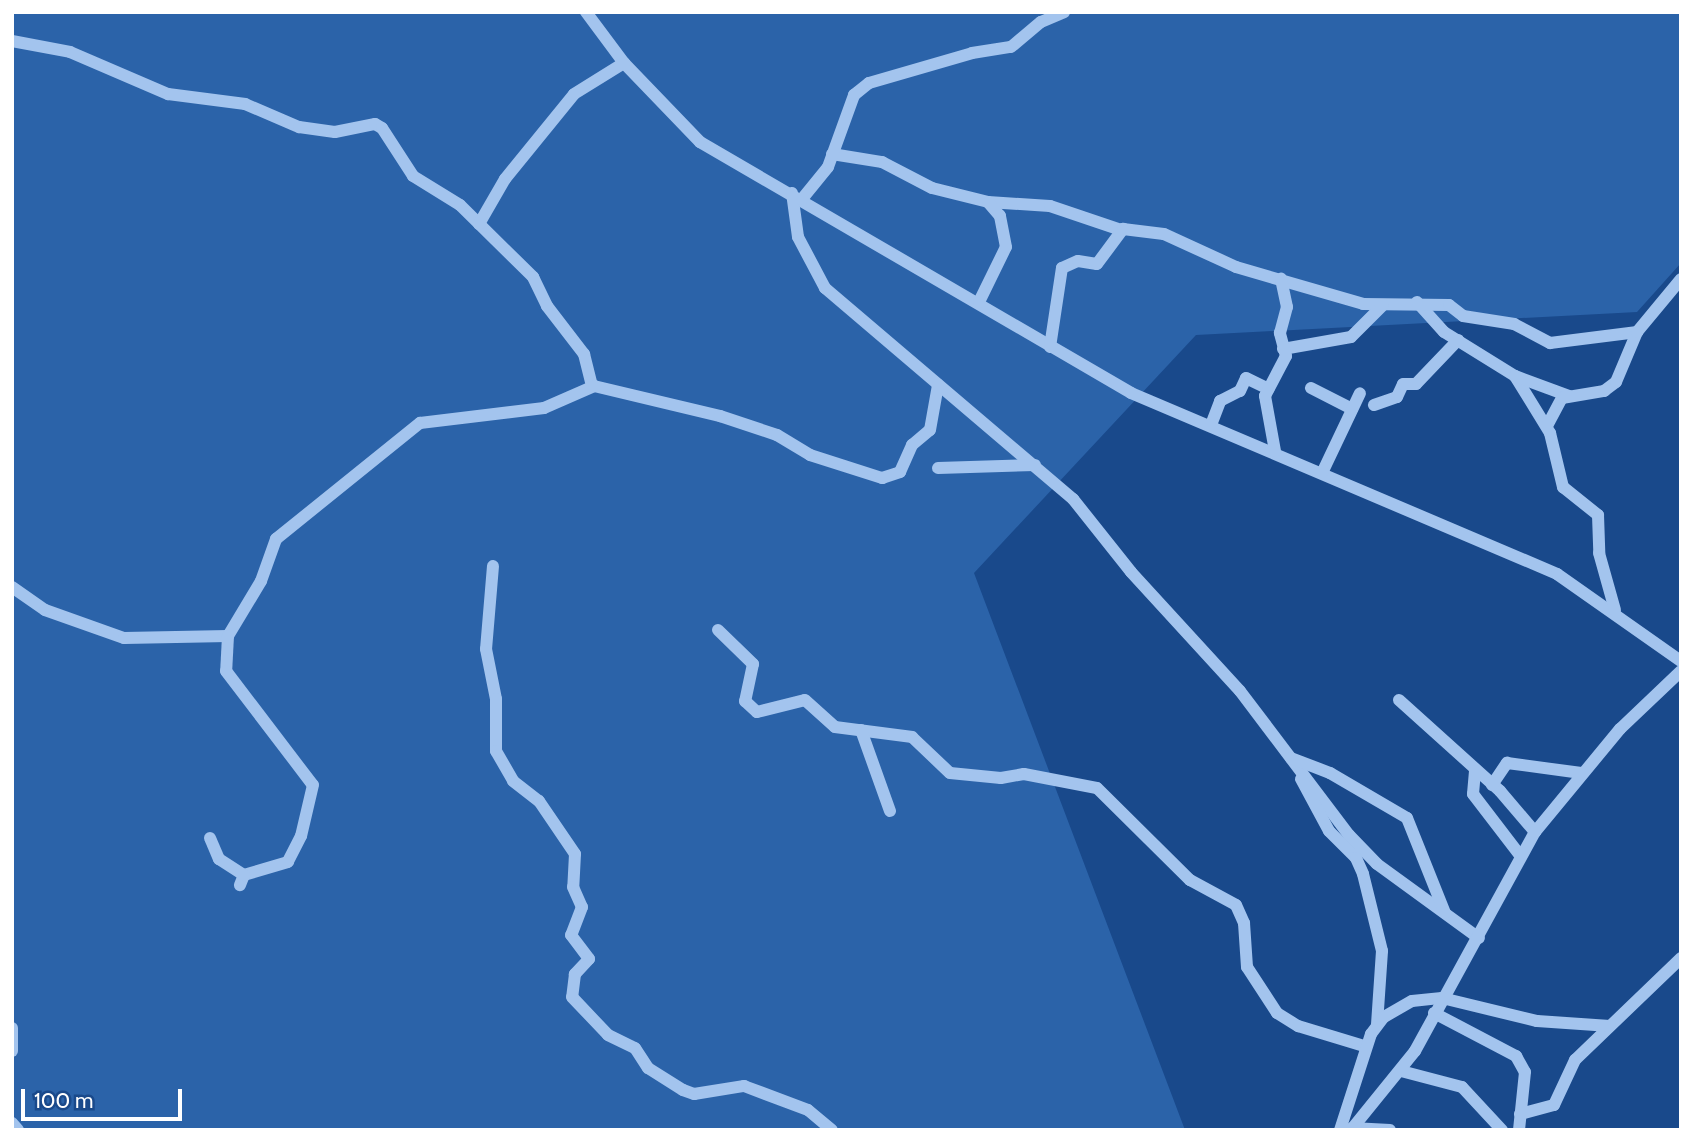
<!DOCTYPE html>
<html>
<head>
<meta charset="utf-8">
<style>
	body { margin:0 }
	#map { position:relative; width:1693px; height:1142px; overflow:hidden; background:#19498b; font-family:Cabin,sans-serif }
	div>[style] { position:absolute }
	.green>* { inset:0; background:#2b63a9 }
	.minor>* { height:12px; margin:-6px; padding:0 6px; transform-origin:6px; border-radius:6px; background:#a3c4ee }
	span { translate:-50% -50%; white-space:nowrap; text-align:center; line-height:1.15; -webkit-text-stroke:5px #19498b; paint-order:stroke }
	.frame { position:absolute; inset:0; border:14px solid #fff; pointer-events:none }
	.scale { position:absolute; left:21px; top:1089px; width:161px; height:32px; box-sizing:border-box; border:4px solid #fff; border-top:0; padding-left:9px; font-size:21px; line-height:24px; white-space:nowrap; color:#fff; -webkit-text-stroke:5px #19498b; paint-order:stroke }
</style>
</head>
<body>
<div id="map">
	<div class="green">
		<div style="clip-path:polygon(12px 12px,1681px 12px,1681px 263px,1637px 312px,1196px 335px,974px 573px,1185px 1130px,12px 1130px)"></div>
	</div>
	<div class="minor">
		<div style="left:586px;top:12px;width:64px;rotate:53.3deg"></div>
		<div style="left:624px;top:63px;width:110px;rotate:46.1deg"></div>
		<div style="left:700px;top:142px;width:499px;rotate:30.2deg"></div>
		<div style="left:1131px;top:393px;width:463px;rotate:23deg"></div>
		<div style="left:1557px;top:574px;width:151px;rotate:35.1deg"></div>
		<div style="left:12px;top:41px;width:59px;rotate:10.7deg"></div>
		<div style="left:70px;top:52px;width:107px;rotate:23.2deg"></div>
		<div style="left:168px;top:94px;width:78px;rotate:7.4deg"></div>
		<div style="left:245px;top:104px;width:59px;rotate:23.1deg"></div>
		<div style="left:299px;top:127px;width:36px;rotate:8deg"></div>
		<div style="left:335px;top:132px;width:41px;rotate:-11.3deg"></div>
		<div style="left:375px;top:124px;width:8px;rotate:30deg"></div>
		<div style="left:382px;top:128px;width:57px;rotate:57.1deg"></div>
		<div style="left:413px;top:176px;width:55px;rotate:31.7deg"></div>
		<div style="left:460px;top:205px;width:103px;rotate:44.6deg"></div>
		<div style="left:533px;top:277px;width:32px;rotate:64deg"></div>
		<div style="left:547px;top:306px;width:61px;rotate:52.4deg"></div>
		<div style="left:584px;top:354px;width:33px;rotate:76deg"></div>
		<div style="left:832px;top:154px;width:51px;rotate:9.1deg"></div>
		<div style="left:882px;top:162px;width:56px;rotate:27.5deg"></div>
		<div style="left:932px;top:188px;width:58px;rotate:14deg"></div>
		<div style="left:988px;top:202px;width:62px;rotate:3.7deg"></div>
		<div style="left:1050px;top:206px;width:75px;rotate:18.7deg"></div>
		<div style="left:792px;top:193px;width:44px;rotate:82.2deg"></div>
		<div style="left:798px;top:237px;width:58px;rotate:62.1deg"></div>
		<div style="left:825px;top:288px;width:326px;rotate:40.4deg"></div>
		<div style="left:1073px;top:499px;width:93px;rotate:51.5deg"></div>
		<div style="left:1131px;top:572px;width:161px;rotate:47.5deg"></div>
		<div style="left:1240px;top:691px;width:181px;rotate:52.9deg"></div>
		<div style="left:1349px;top:835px;width:40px;rotate:46deg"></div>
		<div style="left:1377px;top:864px;width:126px;rotate:36deg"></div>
		<div style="left:802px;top:199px;width:41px;rotate:-50.9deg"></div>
		<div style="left:828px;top:167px;width:77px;rotate:-70.1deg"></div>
		<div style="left:854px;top:95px;width:19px;rotate:-39deg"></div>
		<div style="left:869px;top:83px;width:107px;rotate:-16.2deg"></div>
		<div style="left:972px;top:53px;width:39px;rotate:-9deg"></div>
		<div style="left:1011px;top:47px;width:39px;rotate:-40deg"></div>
		<div style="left:1041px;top:22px;width:25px;rotate:-23deg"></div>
		<div style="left:479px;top:224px;width:52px;rotate:-60deg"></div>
		<div style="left:505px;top:179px;width:109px;rotate:-50.9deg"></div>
		<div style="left:574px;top:94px;width:59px;rotate:-31.8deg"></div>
		<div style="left:979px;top:302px;width:61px;rotate:-63.9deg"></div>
		<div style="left:1006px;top:247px;width:32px;rotate:-101deg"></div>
		<div style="left:1000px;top:216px;width:18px;rotate:-131deg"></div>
		<div style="left:1417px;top:302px;width:40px;rotate:48deg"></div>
		<div style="left:1444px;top:332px;width:84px;rotate:31.8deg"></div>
		<div style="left:1515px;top:376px;width:67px;rotate:58.4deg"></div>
		<div style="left:1550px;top:433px;width:56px;rotate:76.5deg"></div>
		<div style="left:1563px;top:487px;width:45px;rotate:38.7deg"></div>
		<div style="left:1598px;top:515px;width:38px;rotate:88deg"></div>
		<div style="left:1599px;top:553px;width:59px;rotate:74.3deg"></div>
		<div style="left:1050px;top:347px;width:80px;rotate:-81.4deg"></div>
		<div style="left:1062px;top:268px;width:17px;rotate:-24deg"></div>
		<div style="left:1078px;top:261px;width:19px;rotate:9deg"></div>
		<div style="left:1097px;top:264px;width:44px;rotate:-53.4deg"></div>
		<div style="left:1123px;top:229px;width:41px;rotate:7deg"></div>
		<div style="left:1164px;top:234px;width:79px;rotate:24.6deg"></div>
		<div style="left:1236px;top:267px;width:132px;rotate:16.2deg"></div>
		<div style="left:1363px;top:304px;width:86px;rotate:0.7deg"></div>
		<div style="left:1449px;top:305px;width:18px;rotate:38deg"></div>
		<div style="left:1463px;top:316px;width:52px;rotate:8.9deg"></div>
		<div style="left:1514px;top:324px;width:41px;rotate:27.8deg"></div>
		<div style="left:1550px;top:343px;width:88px;rotate:-7.2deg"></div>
		<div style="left:1283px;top:349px;width:69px;rotate:-10deg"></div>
		<div style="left:1351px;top:337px;width:45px;rotate:-45deg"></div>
		<div style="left:1515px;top:376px;width:58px;rotate:20.3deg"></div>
		<div style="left:1311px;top:388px;width:46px;rotate:27.1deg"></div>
		<div style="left:1374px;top:405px;width:24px;rotate:-19deg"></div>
		<div style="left:1397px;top:397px;width:14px;rotate:-65deg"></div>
		<div style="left:1403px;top:384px;width:13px"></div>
		<div style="left:1416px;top:384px;width:61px;rotate:-46.3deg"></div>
		<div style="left:1211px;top:425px;width:26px;rotate:-69deg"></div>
		<div style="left:1220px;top:401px;width:22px;rotate:-27deg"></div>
		<div style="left:1240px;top:391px;width:14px;rotate:-65deg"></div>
		<div style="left:1246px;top:378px;width:25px;rotate:26deg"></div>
		<div style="left:1547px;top:426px;width:32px;rotate:-62deg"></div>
		<div style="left:1562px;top:398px;width:43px;rotate:-9.5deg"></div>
		<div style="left:1604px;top:391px;width:15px;rotate:-37deg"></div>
		<div style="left:1616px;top:382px;width:54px;rotate:-67.2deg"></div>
		<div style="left:1637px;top:332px;width:69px;rotate:-50.3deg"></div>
		<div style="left:1275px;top:451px;width:56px;rotate:-100.3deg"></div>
		<div style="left:1265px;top:396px;width:45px;rotate:-62.3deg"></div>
		<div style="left:1286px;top:356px;width:24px;rotate:-105deg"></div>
		<div style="left:1280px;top:333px;width:27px;rotate:-75deg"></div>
		<div style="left:1287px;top:307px;width:29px;rotate:-102deg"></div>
		<div style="left:938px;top:468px;width:97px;rotate:-1.8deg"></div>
		<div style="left:1323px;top:471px;width:86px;rotate:-64.6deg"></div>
		<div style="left:493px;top:566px;width:83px;rotate:94.8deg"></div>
		<div style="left:486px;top:649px;width:51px;rotate:78.7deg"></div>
		<div style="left:496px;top:699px;width:52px;rotate:90deg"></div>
		<div style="left:496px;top:751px;width:34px;rotate:60deg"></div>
		<div style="left:513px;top:781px;width:33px;rotate:38deg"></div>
		<div style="left:539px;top:801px;width:64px;rotate:55.8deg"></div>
		<div style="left:575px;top:854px;width:33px;rotate:93deg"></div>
		<div style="left:573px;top:887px;width:22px;rotate:66deg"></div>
		<div style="left:582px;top:907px;width:30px;rotate:111deg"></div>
		<div style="left:571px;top:935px;width:30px;rotate:53deg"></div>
		<div style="left:589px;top:959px;width:21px;rotate:133deg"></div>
		<div style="left:575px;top:974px;width:23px;rotate:97deg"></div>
		<div style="left:572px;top:997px;width:52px;rotate:46.5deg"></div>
		<div style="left:608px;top:1035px;width:30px;rotate:26deg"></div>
		<div style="left:635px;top:1048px;width:24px;rotate:57deg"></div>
		<div style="left:648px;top:1068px;width:41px;rotate:32.2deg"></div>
		<div style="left:683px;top:1090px;width:12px;rotate:20deg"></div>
		<div style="left:694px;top:1094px;width:51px;rotate:-9.1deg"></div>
		<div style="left:744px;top:1086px;width:68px;rotate:20.6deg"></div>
		<div style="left:808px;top:1110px;width:31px;rotate:40deg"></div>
		<div style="left:12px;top:587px;width:40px;rotate:34.9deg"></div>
		<div style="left:45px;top:610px;width:84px;rotate:19.5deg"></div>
		<div style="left:124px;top:638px;width:104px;rotate:-1.1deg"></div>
		<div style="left:228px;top:636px;width:64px;rotate:-59deg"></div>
		<div style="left:261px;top:581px;width:45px;rotate:-70.3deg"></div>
		<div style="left:276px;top:539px;width:185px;rotate:-38.9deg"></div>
		<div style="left:420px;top:423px;width:125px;rotate:-6.9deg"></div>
		<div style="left:544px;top:408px;width:55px;rotate:-23.7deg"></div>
		<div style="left:594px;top:386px;width:130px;rotate:13.4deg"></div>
		<div style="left:720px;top:416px;width:60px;rotate:18.4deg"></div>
		<div style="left:777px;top:435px;width:39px;rotate:31deg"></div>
		<div style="left:810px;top:455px;width:76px;rotate:17.7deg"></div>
		<div style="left:882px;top:478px;width:19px;rotate:-18deg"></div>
		<div style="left:900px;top:472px;width:30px;rotate:-66deg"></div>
		<div style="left:912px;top:445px;width:23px;rotate:-40deg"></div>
		<div style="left:930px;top:430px;width:46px;rotate:-79.9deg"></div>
		<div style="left:718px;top:630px;width:49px;rotate:44.2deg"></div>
		<div style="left:753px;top:664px;width:38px;rotate:102deg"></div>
		<div style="left:745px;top:701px;width:16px;rotate:43deg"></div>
		<div style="left:757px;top:712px;width:49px;rotate:-14deg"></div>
		<div style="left:805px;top:700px;width:40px;rotate:42deg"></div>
		<div style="left:835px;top:727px;width:78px;rotate:7.4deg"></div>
		<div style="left:912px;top:737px;width:52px;rotate:43.5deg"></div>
		<div style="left:950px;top:773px;width:51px;rotate:5.6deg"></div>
		<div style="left:1001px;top:778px;width:23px;rotate:-10deg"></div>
		<div style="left:1024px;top:774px;width:74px;rotate:10.9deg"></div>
		<div style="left:1097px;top:788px;width:131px;rotate:44.7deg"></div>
		<div style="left:1190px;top:880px;width:52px;rotate:28.5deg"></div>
		<div style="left:1236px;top:905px;width:20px;rotate:66deg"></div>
		<div style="left:1244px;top:923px;width:44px;rotate:86.1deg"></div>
		<div style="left:1247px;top:967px;width:55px;rotate:56.9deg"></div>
		<div style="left:1277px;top:1013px;width:25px;rotate:32deg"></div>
		<div style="left:1298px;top:1026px;width:69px;rotate:16.9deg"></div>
		<div style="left:228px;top:636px;width:35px;rotate:93deg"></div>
		<div style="left:226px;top:671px;width:143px;rotate:52.7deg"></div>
		<div style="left:313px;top:785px;width:52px;rotate:103.2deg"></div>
		<div style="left:301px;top:836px;width:29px;rotate:117deg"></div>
		<div style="left:288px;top:862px;width:46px;rotate:163.5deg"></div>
		<div style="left:244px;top:875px;width:11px;rotate:112deg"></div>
		<div style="left:1399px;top:700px;width:136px;rotate:42deg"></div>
		<div style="left:1500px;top:791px;width:54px;rotate:49.5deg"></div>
		<div style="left:861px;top:730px;width:86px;rotate:70.3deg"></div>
		<div style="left:1291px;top:758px;width:42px;rotate:21deg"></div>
		<div style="left:1330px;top:773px;width:89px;rotate:30.3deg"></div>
		<div style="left:1407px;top:818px;width:102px;rotate:68.2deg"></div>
		<div style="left:1475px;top:771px;width:23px;rotate:95deg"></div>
		<div style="left:1473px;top:794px;width:76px;rotate:52.5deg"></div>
		<div style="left:1301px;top:779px;width:59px;rotate:61.7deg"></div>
		<div style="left:1329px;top:831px;width:38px;rotate:45deg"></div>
		<div style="left:1356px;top:858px;width:17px;rotate:66deg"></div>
		<div style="left:1363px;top:874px;width:79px;rotate:76.1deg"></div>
		<div style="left:1382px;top:951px;width:74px;rotate:93.9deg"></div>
		<div style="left:1492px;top:785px;width:27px;rotate:-56deg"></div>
		<div style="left:1507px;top:763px;width:75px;rotate:7.7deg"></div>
		<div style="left:210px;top:838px;width:23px;rotate:67deg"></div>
		<div style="left:219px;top:859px;width:30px;rotate:33deg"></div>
		<div style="left:1434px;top:1013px;width:93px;rotate:27.7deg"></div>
		<div style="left:1516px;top:1056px;width:18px;rotate:61deg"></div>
		<div style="left:1525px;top:1072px;width:58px;rotate:95.9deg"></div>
		<div style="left:12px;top:1028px;width:23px;rotate:90deg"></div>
		<div style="left:1401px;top:1071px;width:63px;rotate:14.7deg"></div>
		<div style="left:1462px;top:1087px;width:59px;rotate:47.1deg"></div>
		<div style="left:1520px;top:1114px;width:35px;rotate:-15deg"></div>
		<div style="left:1554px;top:1105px;width:50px;rotate:-65deg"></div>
		<div style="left:1575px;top:1060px;width:147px;rotate:-43.9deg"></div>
		<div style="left:12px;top:1123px;width:9px;rotate:49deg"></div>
		<div style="left:1352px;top:1128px;width:38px;rotate:3deg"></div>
		<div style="left:1340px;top:1130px;width:101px;rotate:-72.1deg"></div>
		<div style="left:1371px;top:1034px;width:21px;rotate:-53deg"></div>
		<div style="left:1384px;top:1017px;width:32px;rotate:-30deg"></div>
		<div style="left:1412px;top:1001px;width:30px;rotate:-6deg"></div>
		<div style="left:1442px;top:998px;width:98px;rotate:13.6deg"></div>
		<div style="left:1537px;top:1021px;width:73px;rotate:3.9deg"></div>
		<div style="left:1351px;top:1130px;width:102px;rotate:-51deg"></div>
		<div style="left:1415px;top:1051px;width:250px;rotate:-61.3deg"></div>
		<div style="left:1535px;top:832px;width:134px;rotate:-50.5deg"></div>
		<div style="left:1620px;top:729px;width:84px;rotate:-43.6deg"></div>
	</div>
	<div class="frame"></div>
	<div class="scale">100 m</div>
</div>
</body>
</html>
